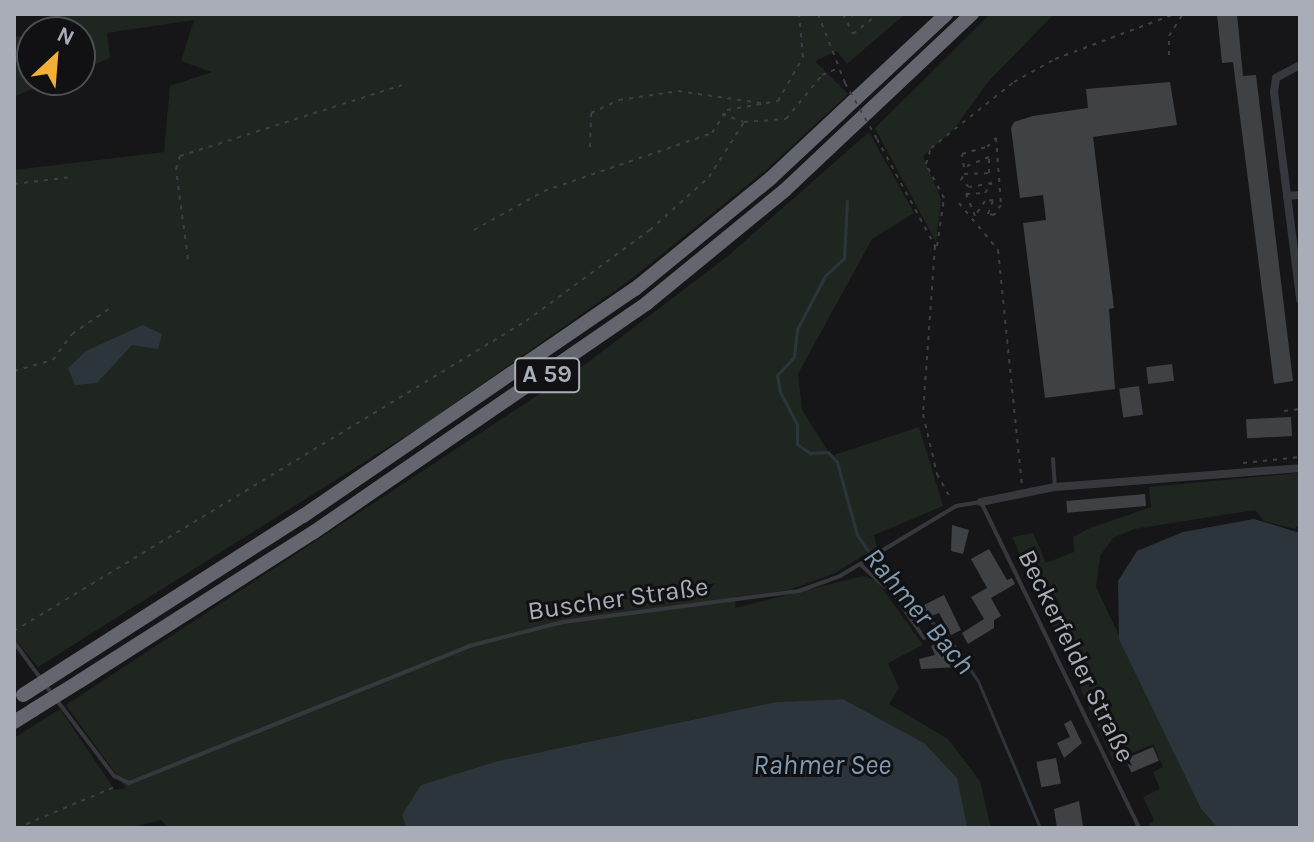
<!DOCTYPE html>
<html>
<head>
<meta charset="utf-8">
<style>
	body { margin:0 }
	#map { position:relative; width:1314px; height:842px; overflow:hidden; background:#161618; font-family:Karla,sans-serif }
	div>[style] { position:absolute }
	.green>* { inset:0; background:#1e261f }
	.water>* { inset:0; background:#2c353c }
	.stream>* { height:3px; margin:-1.5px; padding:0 1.5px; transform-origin:1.5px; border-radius:1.5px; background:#2c353c }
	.building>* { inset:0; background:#404145; transform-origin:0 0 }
	.path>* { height:2px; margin-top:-1px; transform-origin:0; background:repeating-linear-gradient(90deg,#3d3f44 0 4px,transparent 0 10px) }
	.service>* { height:4px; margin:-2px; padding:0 2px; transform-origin:2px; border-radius:2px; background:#37383d }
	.minor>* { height:8px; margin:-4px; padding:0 4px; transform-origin:4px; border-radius:4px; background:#37383d }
	.motorway>* { height:14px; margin:-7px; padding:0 7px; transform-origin:7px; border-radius:7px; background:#63666e }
	.path-bridge>* { height:2px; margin-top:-1px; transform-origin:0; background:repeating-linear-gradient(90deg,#3d3f44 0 4px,transparent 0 10px) }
	.motorway-bridge>* { height:14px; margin:-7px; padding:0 7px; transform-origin:7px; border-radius:7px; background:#63666e }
	span { translate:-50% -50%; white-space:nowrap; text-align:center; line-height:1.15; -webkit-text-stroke:6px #111113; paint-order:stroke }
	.shield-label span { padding:2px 6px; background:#111113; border:2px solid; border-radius:6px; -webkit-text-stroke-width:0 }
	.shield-label { font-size:24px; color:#a8adb8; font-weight:700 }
	.street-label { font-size:26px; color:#a8adb8 }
	.water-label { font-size:28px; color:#7f9bb3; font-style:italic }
	.frame { position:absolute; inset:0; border:16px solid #a8adb8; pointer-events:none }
	.north { position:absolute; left:16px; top:16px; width:80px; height:80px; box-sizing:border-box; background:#111113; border:2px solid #4d4f55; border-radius:50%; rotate:26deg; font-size:22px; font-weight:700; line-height:32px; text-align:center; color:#a8adb8 }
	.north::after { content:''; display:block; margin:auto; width:28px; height:36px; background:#f2b134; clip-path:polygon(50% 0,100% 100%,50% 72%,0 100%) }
</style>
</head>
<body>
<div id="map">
	<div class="green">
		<div style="clip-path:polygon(65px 14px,905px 14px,847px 64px,837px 51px,815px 61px,848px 94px,766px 170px,630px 280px,428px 422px,38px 667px,14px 638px,14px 170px,164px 152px,170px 86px,212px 72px,181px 61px,194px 20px,107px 33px,110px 58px,80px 70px,80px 32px,41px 32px)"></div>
		<div style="clip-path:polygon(990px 14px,1054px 14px,987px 83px,955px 128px,923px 156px,941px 199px,936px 242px,875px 128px)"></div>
		<div style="clip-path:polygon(14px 36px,32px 37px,32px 80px,55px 80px,15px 96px)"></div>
		<div style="clip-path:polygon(869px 132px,914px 213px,872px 239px,798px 374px,802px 410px,831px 456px,919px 427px,943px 506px,874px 535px,877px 547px,835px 573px,789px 590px,736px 597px,735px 608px,863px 576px,877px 581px,923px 645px,888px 663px,899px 688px,889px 704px,948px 739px,980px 781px,991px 828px,963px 828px,967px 826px,924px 743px,843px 699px,776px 702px,498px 761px,402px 815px,406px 828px,168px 828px,161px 820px,129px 828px,14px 828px,14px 738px,60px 709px,115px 790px,126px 788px,66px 705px,587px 363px,728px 256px)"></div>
		<div style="clip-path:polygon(1300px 473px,1300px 523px,1295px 529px,1264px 521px,1255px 510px,1134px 529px,1113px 538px,1100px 556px,1096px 587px,1201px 809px,1218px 828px,1146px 828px,1154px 820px,1143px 797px,1160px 789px,1153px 772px,1163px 767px,1153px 744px,1113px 761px,1012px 537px,1033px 533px,1046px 563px,1074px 552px,1073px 537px,1090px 528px,1151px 507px,1149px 487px)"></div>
	</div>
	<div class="water">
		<div style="clip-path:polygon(143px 325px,162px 334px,158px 349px,132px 345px,97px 383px,75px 385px,68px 368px,86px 351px)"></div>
		<div style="clip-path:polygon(1254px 519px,1300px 533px,1300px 828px,1218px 828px,1201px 809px,1119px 639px,1118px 581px,1137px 551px,1183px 532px)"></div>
		<div style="clip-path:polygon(843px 699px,924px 743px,957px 778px,967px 826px,406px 828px,402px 815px,421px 785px,498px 761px,776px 702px)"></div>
	</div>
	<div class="stream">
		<div style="left:852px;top:14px;width:1px;rotate:90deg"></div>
		<div style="left:847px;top:201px;width:57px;rotate:93deg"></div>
		<div style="left:844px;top:258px;width:26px;rotate:137deg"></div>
		<div style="left:825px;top:276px;width:60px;rotate:117.8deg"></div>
		<div style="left:797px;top:329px;width:28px;rotate:96deg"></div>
		<div style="left:794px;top:357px;width:25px;rotate:133deg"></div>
		<div style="left:777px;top:375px;width:17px;rotate:80deg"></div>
		<div style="left:780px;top:392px;width:36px;rotate:62deg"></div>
		<div style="left:797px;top:424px;width:20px;rotate:90deg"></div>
		<div style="left:797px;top:444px;width:16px;rotate:35deg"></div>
		<div style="left:810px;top:453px;width:18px;rotate:-3deg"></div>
		<div style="left:828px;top:452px;width:13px;rotate:48deg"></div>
		<div style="left:837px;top:462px;width:76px;rotate:74.7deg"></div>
		<div style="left:857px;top:535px;width:68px;rotate:55.1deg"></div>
		<div style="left:896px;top:591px;width:66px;rotate:40.7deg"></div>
		<div style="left:946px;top:634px;width:57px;rotate:55.8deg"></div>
		<div style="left:978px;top:681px;width:160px;rotate:67.1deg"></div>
	</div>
	<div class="building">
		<div style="clip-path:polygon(1217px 14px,1237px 14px,1243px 76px,1256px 75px,1293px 381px,1274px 384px,1233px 62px,1222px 63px)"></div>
		<div style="clip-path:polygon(1170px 82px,1177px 125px,1093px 137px,1114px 308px,1109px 309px,1115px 389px,1045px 398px,1023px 223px,1046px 220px,1043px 195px,1020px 198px,1011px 128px,1014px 122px,1033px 116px,1088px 108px,1086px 89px)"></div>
		<div style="left:1172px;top:364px;width:17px;height:26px;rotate:83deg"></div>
		<div style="left:1139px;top:386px;width:29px;height:20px;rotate:82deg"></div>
		<div style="left:1291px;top:417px;width:19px;height:45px;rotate:87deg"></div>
		<div style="left:1145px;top:494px;width:12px;height:79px;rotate:85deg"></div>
		<div style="clip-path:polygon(952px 525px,969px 530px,963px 554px,951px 551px)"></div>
		<div style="clip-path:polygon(989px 549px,1007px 580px,1012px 578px,1015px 584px,991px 598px,1001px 616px,994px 620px,994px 628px,968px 644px,962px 633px,984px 619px,971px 597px,987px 588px,971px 559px)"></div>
		<div style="clip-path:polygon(944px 595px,961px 630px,951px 635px,939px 613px,932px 616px,920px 607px)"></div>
		<div style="clip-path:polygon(943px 641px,960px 667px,921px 669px,919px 659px,935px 655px,931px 646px)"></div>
		<div style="clip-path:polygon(1071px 720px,1082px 743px,1064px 758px,1057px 743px,1070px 737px,1064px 724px)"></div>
		<div style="left:1153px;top:747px;width:15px;height:30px;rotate:67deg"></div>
		<div style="left:1056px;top:758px;width:26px;height:20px;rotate:79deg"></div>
		<div style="clip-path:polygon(1079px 801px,1083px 826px,1057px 828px,1054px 809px)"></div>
	</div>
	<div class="path">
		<div style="left:818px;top:14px;width:74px;rotate:68.6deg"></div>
		<div style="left:843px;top:14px;width:22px;rotate:63deg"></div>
		<div style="left:853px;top:34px;width:32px;rotate:-39deg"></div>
		<div style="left:1169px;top:55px;width:19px;rotate:-90deg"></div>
		<div style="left:1169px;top:36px;width:26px;rotate:-58deg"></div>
		<div style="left:722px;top:114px;width:23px;rotate:20deg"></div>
		<div style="left:744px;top:122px;width:42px;rotate:-4.1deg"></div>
		<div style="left:786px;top:119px;width:57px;rotate:-50.7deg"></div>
		<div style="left:822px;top:75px;width:15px;rotate:-23deg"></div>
		<div style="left:996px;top:138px;width:67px;rotate:85.7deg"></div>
		<div style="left:1001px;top:205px;width:12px;rotate:125deg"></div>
		<div style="left:994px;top:215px;width:6px;rotate:-171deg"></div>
		<div style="left:988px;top:214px;width:15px;rotate:-70deg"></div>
		<div style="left:993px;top:200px;width:8px;rotate:173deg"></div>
		<div style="left:985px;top:201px;width:18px;rotate:124deg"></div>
		<div style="left:975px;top:216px;width:24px;rotate:-112deg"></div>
		<div style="left:966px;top:194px;width:19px;rotate:-3deg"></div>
		<div style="left:985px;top:193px;width:12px;rotate:-55deg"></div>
		<div style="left:992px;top:183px;width:23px;rotate:170deg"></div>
		<div style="left:969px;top:187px;width:11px;rotate:-139deg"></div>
		<div style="left:961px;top:180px;width:7px;rotate:-63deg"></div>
		<div style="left:964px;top:174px;width:25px;rotate:-2deg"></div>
		<div style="left:989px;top:173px;width:16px;rotate:-90deg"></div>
		<div style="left:989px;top:157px;width:27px;rotate:158deg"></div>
		<div style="left:964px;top:167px;width:13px;rotate:-99deg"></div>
		<div style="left:962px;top:154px;width:26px;rotate:-16deg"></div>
		<div style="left:987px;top:147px;width:13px;rotate:-45deg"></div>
		<div style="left:877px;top:139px;width:122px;rotate:61.5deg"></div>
		<div style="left:935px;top:246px;width:168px;rotate:94.1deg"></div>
		<div style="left:923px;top:414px;width:62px;rotate:76.9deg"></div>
		<div style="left:937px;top:474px;width:29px;rotate:61deg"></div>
		<div style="left:590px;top:147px;width:34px;rotate:-88deg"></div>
		<div style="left:591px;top:113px;width:31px;rotate:-25deg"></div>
		<div style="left:619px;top:100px;width:60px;rotate:-8.7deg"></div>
		<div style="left:678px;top:91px;width:90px;rotate:8.3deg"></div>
		<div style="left:14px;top:184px;width:58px;rotate:-6.9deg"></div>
		<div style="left:959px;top:203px;width:61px;rotate:50.3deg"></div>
		<div style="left:998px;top:250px;width:236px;rotate:84.2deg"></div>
		<div style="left:474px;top:230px;width:80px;rotate:-29.1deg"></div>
		<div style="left:544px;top:191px;width:178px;rotate:-19deg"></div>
		<div style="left:712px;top:133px;width:27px;rotate:-57deg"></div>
		<div style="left:727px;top:110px;width:52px;rotate:-10deg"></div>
		<div style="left:778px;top:101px;width:51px;rotate:-60.4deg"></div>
		<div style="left:803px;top:57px;width:43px;rotate:-95.3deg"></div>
		<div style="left:937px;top:246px;width:49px;rotate:-81.7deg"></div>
		<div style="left:944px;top:198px;width:38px;rotate:-118deg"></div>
		<div style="left:926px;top:164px;width:17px;rotate:-73deg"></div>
		<div style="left:931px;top:148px;width:106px;rotate:-38.5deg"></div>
		<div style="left:1014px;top:82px;width:47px;rotate:-29.3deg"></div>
		<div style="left:1055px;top:59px;width:128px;rotate:-20.6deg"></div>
		<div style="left:188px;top:259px;width:91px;rotate:-97.6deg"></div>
		<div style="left:176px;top:169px;width:14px;rotate:-73deg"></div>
		<div style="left:180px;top:156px;width:233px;rotate:-17.7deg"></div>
		<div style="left:14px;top:371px;width:41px;rotate:-15.8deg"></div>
		<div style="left:53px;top:360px;width:32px;rotate:-54deg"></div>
		<div style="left:72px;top:334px;width:50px;rotate:-34.3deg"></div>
		<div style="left:1284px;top:411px;width:16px;rotate:-7deg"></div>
		<div style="left:1243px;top:463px;width:57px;rotate:-6deg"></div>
		<div style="left:14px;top:631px;width:599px;rotate:-31.19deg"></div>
		<div style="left:526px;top:321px;width:154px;rotate:-36.3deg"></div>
		<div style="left:650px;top:230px;width:79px;rotate:-41.9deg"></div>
		<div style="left:709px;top:177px;width:65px;rotate:-57.5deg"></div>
		<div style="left:17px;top:828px;width:108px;rotate:-22.8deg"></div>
		<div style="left:1233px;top:828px;width:4px;rotate:-34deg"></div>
	</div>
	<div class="service">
		<div style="left:1053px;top:459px;width:28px;rotate:86deg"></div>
		<div style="left:860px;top:564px;width:47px;rotate:42.4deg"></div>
		<div style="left:895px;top:596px;width:51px;rotate:55.4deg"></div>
		<div style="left:14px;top:642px;width:46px;rotate:53.9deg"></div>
		<div style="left:46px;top:686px;width:113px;rotate:52.9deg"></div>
		<div style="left:114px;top:776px;width:17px;rotate:25deg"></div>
		<div style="left:129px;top:783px;width:367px;rotate:-21.9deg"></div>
		<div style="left:469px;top:646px;width:97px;rotate:-14.3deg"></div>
		<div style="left:563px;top:622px;width:238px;rotate:-7.5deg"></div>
		<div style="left:799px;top:591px;width:44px;rotate:-20.1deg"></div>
		<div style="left:840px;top:576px;width:135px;rotate:-31.1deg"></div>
		<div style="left:956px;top:506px;width:25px;rotate:-9deg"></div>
		<div style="left:981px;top:502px;width:360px;rotate:64.1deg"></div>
	</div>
	<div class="minor">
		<div style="left:1300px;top:65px;width:27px;rotate:152deg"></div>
		<div style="left:1276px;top:78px;width:14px;rotate:98deg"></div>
		<div style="left:1274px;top:92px;width:209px;rotate:82.8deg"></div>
		<div style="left:1287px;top:196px;width:13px;rotate:-4deg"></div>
		<div style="left:981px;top:502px;width:76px;rotate:-11.5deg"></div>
		<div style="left:1055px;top:487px;width:246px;rotate:-4.4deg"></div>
	</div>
	<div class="motorway">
		<div style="left:68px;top:666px;width:279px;rotate:-32.6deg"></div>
		<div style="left:303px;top:516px;width:402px;rotate:-34.4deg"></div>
		<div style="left:635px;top:289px;width:176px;rotate:-39.2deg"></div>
		<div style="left:771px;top:178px;width:240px;rotate:-43.1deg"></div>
		<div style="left:80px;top:681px;width:277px;rotate:-32.5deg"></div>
		<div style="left:314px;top:532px;width:404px;rotate:-34.5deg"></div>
		<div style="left:647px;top:303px;width:178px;rotate:-39.3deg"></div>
		<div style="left:785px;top:190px;width:257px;rotate:-43.3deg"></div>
		<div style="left:14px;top:722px;width:22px;rotate:-32deg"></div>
	</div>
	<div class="path-bridge">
		<div style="left:845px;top:83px;width:64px;rotate:60.3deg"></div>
	</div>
	<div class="motorway-bridge">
		<div style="left:23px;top:695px;width:54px;rotate:-32.8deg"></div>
		<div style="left:33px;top:710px;width:55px;rotate:-31.7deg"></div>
	</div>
	<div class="shield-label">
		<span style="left:547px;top:375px">A 59</span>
	</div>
	<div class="street-label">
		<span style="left:618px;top:599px;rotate:-8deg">Buscher Straße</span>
		<span style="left:1076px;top:656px;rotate:64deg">Beckerfelder Straße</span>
	</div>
	<div class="water-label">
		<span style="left:919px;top:611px;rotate:50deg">Rahmer Bach</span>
		<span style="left:822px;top:765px">Rahmer See</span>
	</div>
	<div class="frame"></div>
	<div class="north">N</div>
</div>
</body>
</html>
